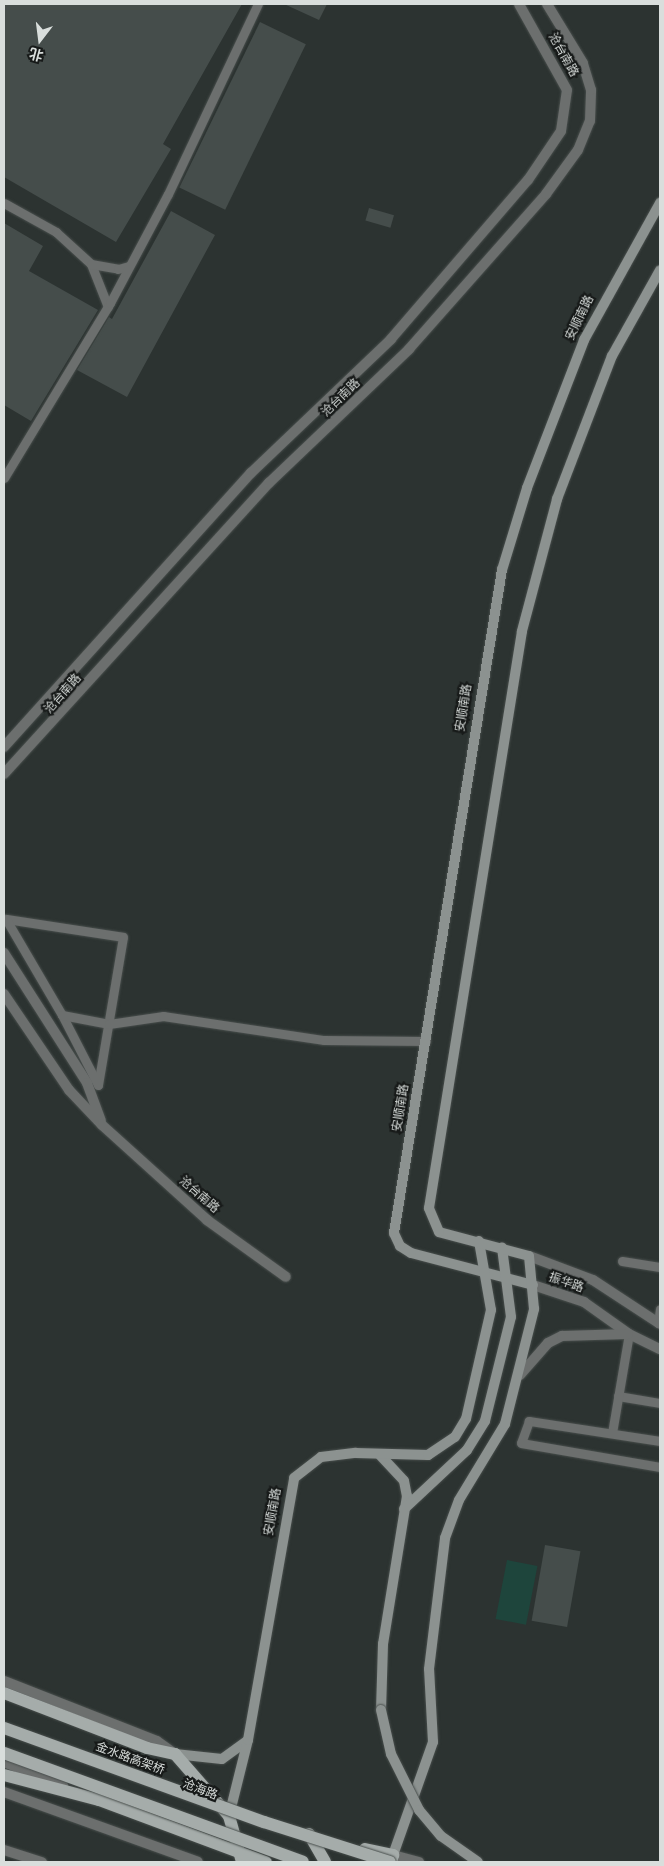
<!DOCTYPE html>
<html>
<head>
<meta charset="utf-8">
<style>
	body { margin:0 }
	#map { position:relative; width:664px; height:1866px; overflow:hidden; background:#2c3331; font-family:"Work Sans","Noto Sans SC",sans-serif }
	div>[style] { position:absolute }
	.green>* { inset:0; background:#1e453c; transform-origin:0 0 }
	.building>* { inset:0; background:#454d4b; transform-origin:0 0 }
	.roads { filter:drop-shadow(0 0 1px #484e4c) drop-shadow(0 0 1px #484e4c) }
	.service>* { height:9px; margin:-4.5px; padding:0 4.5px; transform-origin:4.5px; border-radius:4.5px; background:#6c6f6e }
	.minor>* { height:10px; margin:-5px; padding:0 5px; transform-origin:5px; border-radius:5px; background:#6c6f6e }
	.tertiary>* { height:10px; margin:-5px; padding:0 5px; transform-origin:5px; border-radius:5px; background:#6c6f6e }
	.secondary>* { height:10px; margin:-5px; padding:0 5px; transform-origin:5px; border-radius:5px; background:#8c9290 }
	.primary>* { height:12px; margin:-6px; padding:0 6px; transform-origin:6px; border-radius:6px; background:#a5acaa }
	.bridges { filter:drop-shadow(0 0 1px #484e4c) drop-shadow(0 0 1px #484e4c) }
	.secondary-bridge>* { height:10px; margin:-5px; padding:0 5px; transform-origin:5px; border-radius:5px; background:#8c9290 }
	.primary-bridge>* { height:12px; margin:-6px; padding:0 6px; transform-origin:6px; border-radius:6px; background:#a5acaa }
	span { translate:-50% -50%; white-space:nowrap; text-align:center; line-height:1.15; -webkit-text-stroke:4.5px #171a19; paint-order:stroke }
	.street-label { font-size:12px; color:#d9dedc }
	.frame { position:absolute; inset:0; border:5px solid #d9dedc; pointer-events:none }
	.north { position:absolute; left:15px; top:15px; width:50px; height:50px; -webkit-text-stroke:4px #171a19; paint-order:stroke; rotate:195deg; font-size:14px; font-weight:700; line-height:20px; text-align:center; color:#d9dedc }
	.north::after { content:''; display:block; margin:auto; width:18px; height:22px; background:#d9dedc; clip-path:polygon(50% 0,100% 100%,50% 72%,0 100%) }
</style>
</head>
<body>
<div id="map">
	<div class="green">
		<div style="left:507px;top:1560px;width:31px;height:60px;rotate:11deg"></div>
	</div>
	<div class="building">
		<div style="clip-path:polygon(4px 4px,242px 4px,163px 144px,171px 149px,116px 242px,4px 177px)"></div>
		<div style="clip-path:polygon(284px 4px,327px 4px,319px 20px)"></div>
		<div style="left:260px;top:22px;width:51px;height:184px;rotate:26deg"></div>
		<div style="left:369px;top:208px;width:26px;height:13px;rotate:16deg"></div>
		<div style="clip-path:polygon(171px 211px,215px 235px,127px 397px,77px 370px,109px 317px,112px 319px)"></div>
		<div style="clip-path:polygon(4px 223px,43px 246px,29px 271px,98px 310px,31px 421px,4px 405px)"></div>
		<div style="left:545px;top:1545px;width:36px;height:77px;rotate:10deg"></div>
	</div>
	<div class="roads">
		<div class="service">
			<div style="left:4px;top:203px;width:60px;rotate:29.1deg"></div>
			<div style="left:56px;top:232px;width:47px;rotate:42.4deg"></div>
			<div style="left:91px;top:264px;width:46px;rotate:68.4deg"></div>
			<div style="left:91px;top:264px;width:27px;rotate:10deg"></div>
			<div style="left:118px;top:269px;width:11px;rotate:-15deg"></div>
			<div style="left:4px;top:478px;width:205px;rotate:-58.8deg"></div>
			<div style="left:110px;top:303px;width:123px;rotate:-62deg"></div>
			<div style="left:168px;top:194px;width:210px;rotate:-64.7deg"></div>
			<div style="left:6px;top:919px;width:118px;rotate:8.7deg"></div>
			<div style="left:123px;top:937px;width:150px;rotate:99.6deg"></div>
			<div style="left:98px;top:1085px;width:79px;rotate:-117.2deg"></div>
			<div style="left:62px;top:1015px;width:111px;rotate:-120.3deg"></div>
			<div style="left:62px;top:1015px;width:48px;rotate:10.8deg"></div>
			<div style="left:109px;top:1024px;width:55px;rotate:-8.4deg"></div>
			<div style="left:163px;top:1016px;width:163px;rotate:8.5deg"></div>
			<div style="left:324px;top:1040px;width:102px;rotate:0.6deg"></div>
			<div style="left:622px;top:1261px;width:38px;rotate:9deg"></div>
			<div style="left:658px;top:1323px;width:14px;rotate:-82deg"></div>
			<div style="left:618px;top:1396px;width:43px;rotate:9.5deg"></div>
			<div style="left:612px;top:1433px;width:100px;rotate:-80.3deg"></div>
			<div style="left:660px;top:1441px;width:133px;rotate:-171.3deg"></div>
			<div style="left:529px;top:1421px;width:23px;rotate:110deg"></div>
			<div style="left:521px;top:1443px;width:141px;rotate:9.8deg"></div>
		</div>
		<div class="minor">
			<div style="left:4px;top:1681px;width:164px;rotate:21.4deg"></div>
			<div style="left:157px;top:1741px;width:19px;rotate:36deg"></div>
			<div style="left:4px;top:1792px;width:206px;rotate:19.8deg"></div>
			<div style="left:4px;top:1850px;width:40px;rotate:18deg"></div>
			<div style="left:393px;top:1855px;width:27px;rotate:15deg"></div>
		</div>
		<div class="tertiary">
			<div style="left:4px;top:747px;width:369px;rotate:-48deg"></div>
			<div style="left:251px;top:473px;width:194px;rotate:-43.7deg"></div>
			<div style="left:391px;top:339px;width:210px;rotate:-49.3deg"></div>
			<div style="left:528px;top:180px;width:59px;rotate:-56deg"></div>
			<div style="left:561px;top:131px;width:41px;rotate:-81.7deg"></div>
			<div style="left:567px;top:90px;width:98px;rotate:-119.2deg"></div>
			<div style="left:4px;top:774px;width:394px;rotate:-47.7deg"></div>
			<div style="left:269px;top:483px;width:194px;rotate:-43.7deg"></div>
			<div style="left:409px;top:349px;width:207px;rotate:-48.5deg"></div>
			<div style="left:546px;top:194px;width:54px;rotate:-54deg"></div>
			<div style="left:578px;top:150px;width:31px;rotate:-68deg"></div>
			<div style="left:590px;top:121px;width:31px;rotate:-88deg"></div>
			<div style="left:591px;top:90px;width:28px;rotate:-107deg"></div>
			<div style="left:583px;top:63px;width:69px;rotate:-121.4deg"></div>
			<div style="left:4px;top:953px;width:154px;rotate:57.4deg"></div>
			<div style="left:87px;top:1083px;width:40px;rotate:69.8deg"></div>
			<div style="left:4px;top:994px;width:116px;rotate:55.9deg"></div>
			<div style="left:69px;top:1090px;width:48px;rotate:46.7deg"></div>
			<div style="left:102px;top:1125px;width:142px;rotate:42.1deg"></div>
			<div style="left:207px;top:1220px;width:97px;rotate:35.8deg"></div>
			<div style="left:529px;top:1256px;width:68px;rotate:20.6deg"></div>
			<div style="left:593px;top:1280px;width:80px;rotate:33.3deg"></div>
			<div style="left:533px;top:1285px;width:54px;rotate:18.4deg"></div>
			<div style="left:584px;top:1302px;width:55px;rotate:35.4deg"></div>
			<div style="left:629px;top:1334px;width:34px;rotate:26deg"></div>
			<div style="left:520px;top:1375px;width:43px;rotate:-48.8deg"></div>
			<div style="left:548px;top:1343px;width:16px;rotate:-27deg"></div>
			<div style="left:562px;top:1336px;width:66px;rotate:-1.7deg"></div>
			<div style="left:4px;top:1762px;width:64px;rotate:22.1deg"></div>
		</div>
		<div class="secondary">
			<div style="left:533px;top:1285px;width:126px;rotate:-165.3deg"></div>
			<div style="left:411px;top:1253px;width:13px;rotate:-148deg"></div>
			<div style="left:400px;top:1246px;width:14px;rotate:-115deg"></div>
			<div style="left:394px;top:1233px;width:672px;rotate:-80.75deg"></div>
			<div style="left:502px;top:570px;width:86px;rotate:-73deg"></div>
			<div style="left:527px;top:488px;width:159px;rotate:-68.9deg"></div>
			<div style="left:584px;top:340px;width:157px;rotate:-61deg"></div>
			<div style="left:380px;top:1455px;width:35px;rotate:47deg"></div>
			<div style="left:404px;top:1481px;width:15px;rotate:79deg"></div>
			<div style="left:407px;top:1496px;width:150px;rotate:99.2deg"></div>
			<div style="left:383px;top:1644px;width:66px;rotate:91.7deg"></div>
			<div style="left:404px;top:1509px;width:86px;rotate:-43.1deg"></div>
			<div style="left:467px;top:1450px;width:34px;rotate:-58deg"></div>
			<div style="left:485px;top:1421px;width:107px;rotate:-76deg"></div>
			<div style="left:511px;top:1317px;width:70px;rotate:-97.4deg"></div>
			<div style="left:175px;top:1754px;width:47px;rotate:6.1deg"></div>
			<div style="left:222px;top:1759px;width:32px;rotate:-36deg"></div>
			<div style="left:229px;top:1816px;width:78px;rotate:-76deg"></div>
			<div style="left:248px;top:1740px;width:266px;rotate:-80deg"></div>
			<div style="left:294px;top:1478px;width:34px;rotate:-38deg"></div>
			<div style="left:321px;top:1457px;width:35px;rotate:-7deg"></div>
			<div style="left:356px;top:1453px;width:72px;rotate:1.6deg"></div>
			<div style="left:428px;top:1455px;width:32px;rotate:-34deg"></div>
			<div style="left:455px;top:1437px;width:21px;rotate:-59deg"></div>
			<div style="left:466px;top:1419px;width:112px;rotate:-77.1deg"></div>
			<div style="left:491px;top:1310px;width:70px;rotate:-99.9deg"></div>
			<div style="left:393px;top:1855px;width:120px;rotate:-70.5deg"></div>
			<div style="left:433px;top:1742px;width:73px;rotate:-93.1deg"></div>
			<div style="left:429px;top:1669px;width:132px;rotate:-83deg"></div>
			<div style="left:445px;top:1538px;width:40px;rotate:-69.8deg"></div>
			<div style="left:459px;top:1500px;width:89px;rotate:-58.8deg"></div>
			<div style="left:505px;top:1424px;width:119px;rotate:-75.8deg"></div>
			<div style="left:534px;top:1309px;width:53px;rotate:-95.4deg"></div>
			<div style="left:529px;top:1256px;width:93px;rotate:-165.1deg"></div>
			<div style="left:439px;top:1232px;width:26px;rotate:-113deg"></div>
			<div style="left:429px;top:1208px;width:584px;rotate:-80.84deg"></div>
			<div style="left:522px;top:631px;width:137px;rotate:-75.1deg"></div>
			<div style="left:557px;top:499px;width:153px;rotate:-69deg"></div>
			<div style="left:612px;top:356px;width:98px;rotate:-60.8deg"></div>
		</div>
		<div class="primary">
			<div style="left:4px;top:1693px;width:153px;rotate:21deg"></div>
			<div style="left:147px;top:1748px;width:29px;rotate:12deg"></div>
			<div style="left:175px;top:1754px;width:82px;rotate:48.9deg"></div>
			<div style="left:229px;top:1816px;width:48px;rotate:74.2deg"></div>
			<div style="left:4px;top:1775px;width:98px;rotate:14.7deg"></div>
			<div style="left:99px;top:1800px;width:178px;rotate:20.4deg"></div>
			<div style="left:309px;top:1834px;width:32px;rotate:60deg"></div>
			<div style="left:365px;top:1849px;width:29px;rotate:12deg"></div>
			<div style="left:393px;top:1855px;width:7px;rotate:106deg"></div>
		</div>
	</div>
	<div class="bridges">
		<div class="secondary-bridge">
			<div style="left:381px;top:1710px;width:45px;rotate:77.2deg"></div>
			<div style="left:391px;top:1754px;width:63px;rotate:63.4deg"></div>
			<div style="left:419px;top:1810px;width:34px;rotate:50deg"></div>
			<div style="left:441px;top:1836px;width:45px;rotate:35.1deg"></div>
		</div>
		<div class="primary-bridge">
			<div style="left:4px;top:1728px;width:276px;rotate:19.9deg"></div>
			<div style="left:264px;top:1822px;width:132px;rotate:17.6deg"></div>
			<div style="left:4px;top:1753px;width:318px;rotate:20deg"></div>
		</div>
	</div>
	<div class="street-label">
		<span style="left:563px;top:55px;rotate:61deg">沧台南路</span>
		<span style="left:580px;top:318px;rotate:-64deg">安顺南路</span>
		<span style="left:341px;top:398px;rotate:-44deg">沧台南路</span>
		<span style="left:63px;top:694px;rotate:-48deg">沧台南路</span>
		<span style="left:464px;top:708px;rotate:-81deg">安顺南路</span>
		<span style="left:401px;top:1108px;rotate:-81deg">安顺南路</span>
		<span style="left:199px;top:1195px;rotate:41deg">沧台南路</span>
		<span style="left:566px;top:1283px;rotate:19deg">振华路</span>
		<span style="left:273px;top:1512px;rotate:-80deg">安顺南路</span>
		<span style="left:130px;top:1759px;rotate:20deg">金水路高架桥</span>
		<span style="left:200px;top:1790px;rotate:21deg">沧海路</span>
	</div>
	<div class="frame"></div>
	<div class="north">北</div>
</div>
</body>
</html>
